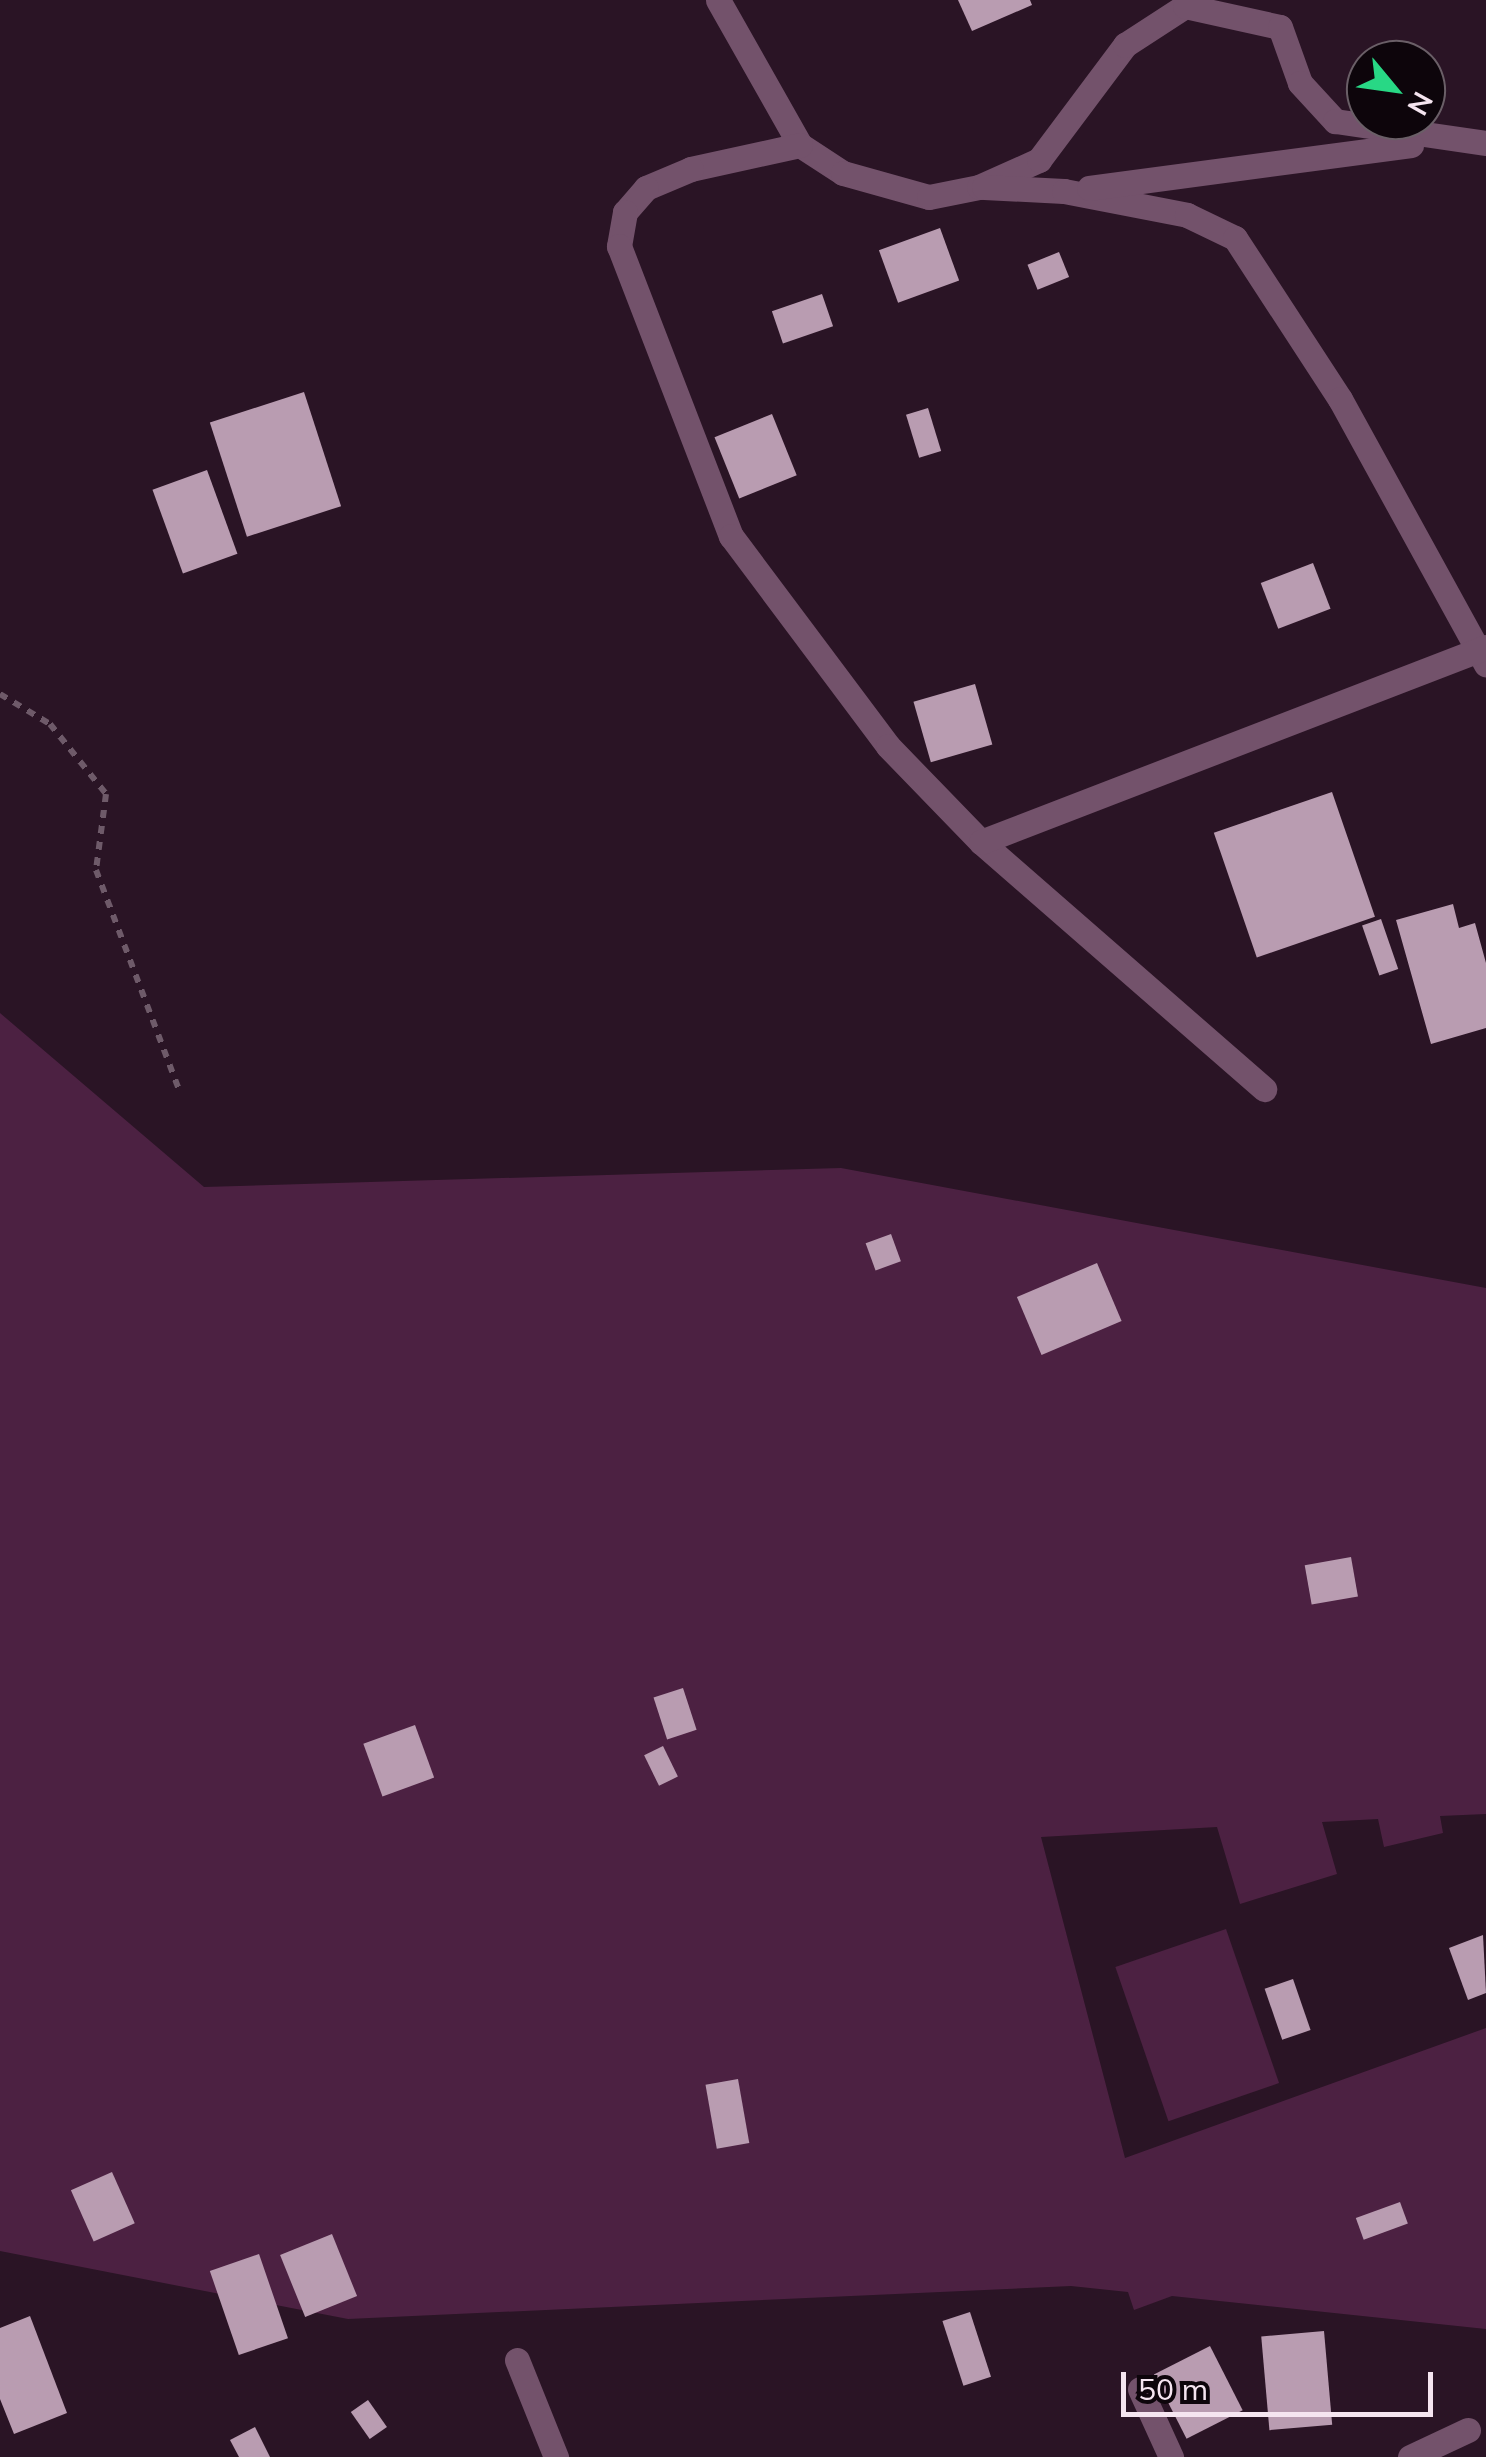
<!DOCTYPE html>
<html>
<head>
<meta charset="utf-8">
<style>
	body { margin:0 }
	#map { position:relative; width:1486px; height:2457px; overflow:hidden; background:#2a1425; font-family:Mulish,sans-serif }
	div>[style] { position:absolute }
	.green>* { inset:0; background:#4c2142; transform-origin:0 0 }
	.building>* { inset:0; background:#b99cb1; transform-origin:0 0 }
	.path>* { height:6px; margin-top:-3px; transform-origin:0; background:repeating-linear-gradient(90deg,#6e5a69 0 8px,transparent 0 16px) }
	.minor>* { height:25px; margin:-12.5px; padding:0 12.5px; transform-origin:12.5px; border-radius:12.5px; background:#73526b }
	span { translate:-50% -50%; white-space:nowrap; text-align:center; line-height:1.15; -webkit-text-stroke:10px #0d050b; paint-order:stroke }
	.north { position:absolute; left:1346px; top:40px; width:100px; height:100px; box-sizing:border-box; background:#0d050b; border:2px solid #6a5f67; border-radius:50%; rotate:119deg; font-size:28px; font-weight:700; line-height:40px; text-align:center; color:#f5e5f0 }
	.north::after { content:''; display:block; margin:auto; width:35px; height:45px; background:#28d885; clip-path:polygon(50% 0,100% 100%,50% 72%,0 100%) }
	.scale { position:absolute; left:1121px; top:2372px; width:312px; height:45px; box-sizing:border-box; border:5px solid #f5e5f0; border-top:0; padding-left:12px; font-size:30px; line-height:35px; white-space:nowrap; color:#f5e5f0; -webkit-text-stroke:8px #0d050b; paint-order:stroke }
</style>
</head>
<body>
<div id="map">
	<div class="green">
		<div style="clip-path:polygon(0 1013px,204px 1187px,841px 1168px,1486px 1288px,1486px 1814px,1440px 1816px,1443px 1833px,1384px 1847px,1378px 1819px,1322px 1822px,1337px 1874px,1240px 1904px,1217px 1827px,1041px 1837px,1125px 2158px,1486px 2028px,1486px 2329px,1172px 2296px,1134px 2310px,1128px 2292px,1071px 2286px,348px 2319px,0 2251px)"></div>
		<div style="left:1226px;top:1929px;width:163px;height:117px;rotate:71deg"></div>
	</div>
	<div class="building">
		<div style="clip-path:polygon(958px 0,1030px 0,1032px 5px,972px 31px)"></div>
		<div style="left:940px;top:228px;width:56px;height:65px;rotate:70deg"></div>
		<div style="left:1059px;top:252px;width:27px;height:34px;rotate:68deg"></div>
		<div style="left:822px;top:294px;width:34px;height:53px;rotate:71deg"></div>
		<div style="left:304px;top:392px;width:120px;height:99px;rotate:72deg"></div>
		<div style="left:928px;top:408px;width:45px;height:23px;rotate:73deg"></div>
		<div style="left:772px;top:414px;width:66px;height:62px;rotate:68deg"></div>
		<div style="left:207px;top:470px;width:89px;height:58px;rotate:70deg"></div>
		<div style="left:1313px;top:563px;width:49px;height:56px;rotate:69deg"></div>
		<div style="left:975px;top:684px;width:63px;height:64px;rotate:74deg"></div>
		<div style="left:1332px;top:792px;width:132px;height:125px;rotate:71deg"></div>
		<div style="clip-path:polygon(1453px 904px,1459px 928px,1475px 923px,1486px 963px,1486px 1028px,1431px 1044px,1396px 920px)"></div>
		<div style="left:1381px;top:919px;width:53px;height:20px;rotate:71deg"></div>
		<div style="left:891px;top:1234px;width:29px;height:27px;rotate:70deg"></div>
		<div style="left:1097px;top:1263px;width:63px;height:87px;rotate:67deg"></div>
		<div style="left:1351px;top:1557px;width:40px;height:47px;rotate:80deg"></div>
		<div style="left:683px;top:1688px;width:44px;height:31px;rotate:72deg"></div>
		<div style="left:415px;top:1725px;width:56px;height:55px;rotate:70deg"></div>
		<div style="left:663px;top:1746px;width:34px;height:21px;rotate:64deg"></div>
		<div style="clip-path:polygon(1483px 1935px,1486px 1993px,1468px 2000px,1449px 1948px)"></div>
		<div style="left:1293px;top:1979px;width:54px;height:30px;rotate:71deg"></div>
		<div style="left:738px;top:2079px;width:65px;height:33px;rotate:80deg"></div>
		<div style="left:112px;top:2172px;width:56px;height:45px;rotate:66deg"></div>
		<div style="left:1400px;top:2202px;width:23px;height:47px;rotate:70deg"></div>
		<div style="left:332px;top:2234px;width:67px;height:56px;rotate:68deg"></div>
		<div style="left:259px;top:2254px;width:89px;height:52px;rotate:71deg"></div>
		<div style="left:970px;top:2312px;width:68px;height:29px;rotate:72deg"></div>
		<div style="clip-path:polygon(30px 2316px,67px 2413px,14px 2434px,0 2399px,0 2328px)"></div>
		<div style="left:1324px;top:2331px;width:94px;height:63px;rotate:85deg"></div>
		<div style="left:1210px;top:2346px;width:72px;height:63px;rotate:63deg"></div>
		<div style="left:368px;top:2400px;width:33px;height:21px;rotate:55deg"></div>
		<div style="clip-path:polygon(255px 2427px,270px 2457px,239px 2457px,230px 2440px)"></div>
	</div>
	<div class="path">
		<div style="left:0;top:694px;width:58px;rotate:31deg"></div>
		<div style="left:50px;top:724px;width:90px;rotate:51.3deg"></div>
		<div style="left:106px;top:794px;width:77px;rotate:97.5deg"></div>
		<div style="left:96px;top:870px;width:237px;rotate:69.3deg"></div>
	</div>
	<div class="minor">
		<div style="left:718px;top:0;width:167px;rotate:60.5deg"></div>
		<div style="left:800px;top:145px;width:51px;rotate:33.1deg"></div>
		<div style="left:843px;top:173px;width:89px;rotate:15.6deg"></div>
		<div style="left:929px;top:197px;width:51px;rotate:-11.3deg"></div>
		<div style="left:979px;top:187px;width:66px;rotate:-24.2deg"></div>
		<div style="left:1039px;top:160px;width:144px;rotate:-53.2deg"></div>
		<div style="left:1125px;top:45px;width:72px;rotate:-33deg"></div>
		<div style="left:1185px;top:6px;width:97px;rotate:12.5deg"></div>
		<div style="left:1280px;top:27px;width:59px;rotate:70.3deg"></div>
		<div style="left:1300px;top:83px;width:52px;rotate:47.4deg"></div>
		<div style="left:1335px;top:121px;width:153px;rotate:8.3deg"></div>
		<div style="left:800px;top:145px;width:112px;rotate:167.6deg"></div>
		<div style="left:691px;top:169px;width:49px;rotate:157.1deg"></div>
		<div style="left:646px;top:188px;width:32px;rotate:131deg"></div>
		<div style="left:625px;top:212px;width:35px;rotate:100deg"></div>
		<div style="left:619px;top:246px;width:311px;rotate:68.9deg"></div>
		<div style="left:731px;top:536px;width:262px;rotate:53.2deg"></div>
		<div style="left:888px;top:746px;width:134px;rotate:45.9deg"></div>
		<div style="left:981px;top:842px;width:376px;rotate:41.1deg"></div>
		<div style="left:984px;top:187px;width:80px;rotate:2.9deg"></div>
		<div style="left:1064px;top:191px;width:125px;rotate:11deg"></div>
		<div style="left:1187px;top:215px;width:53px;rotate:25.6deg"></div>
		<div style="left:1235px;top:238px;width:192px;rotate:56.9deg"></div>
		<div style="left:1340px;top:399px;width:303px;rotate:61.2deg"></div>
		<div style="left:1089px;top:188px;width:325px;rotate:-7.6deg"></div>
		<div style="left:981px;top:842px;width:541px;rotate:-21.11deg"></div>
		<div style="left:517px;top:2360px;width:105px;rotate:68.1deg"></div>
		<div style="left:1140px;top:2389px;width:75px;rotate:65.5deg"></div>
		<div style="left:1410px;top:2457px;width:64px;rotate:-25deg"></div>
	</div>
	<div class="north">N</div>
	<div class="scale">50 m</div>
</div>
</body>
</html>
